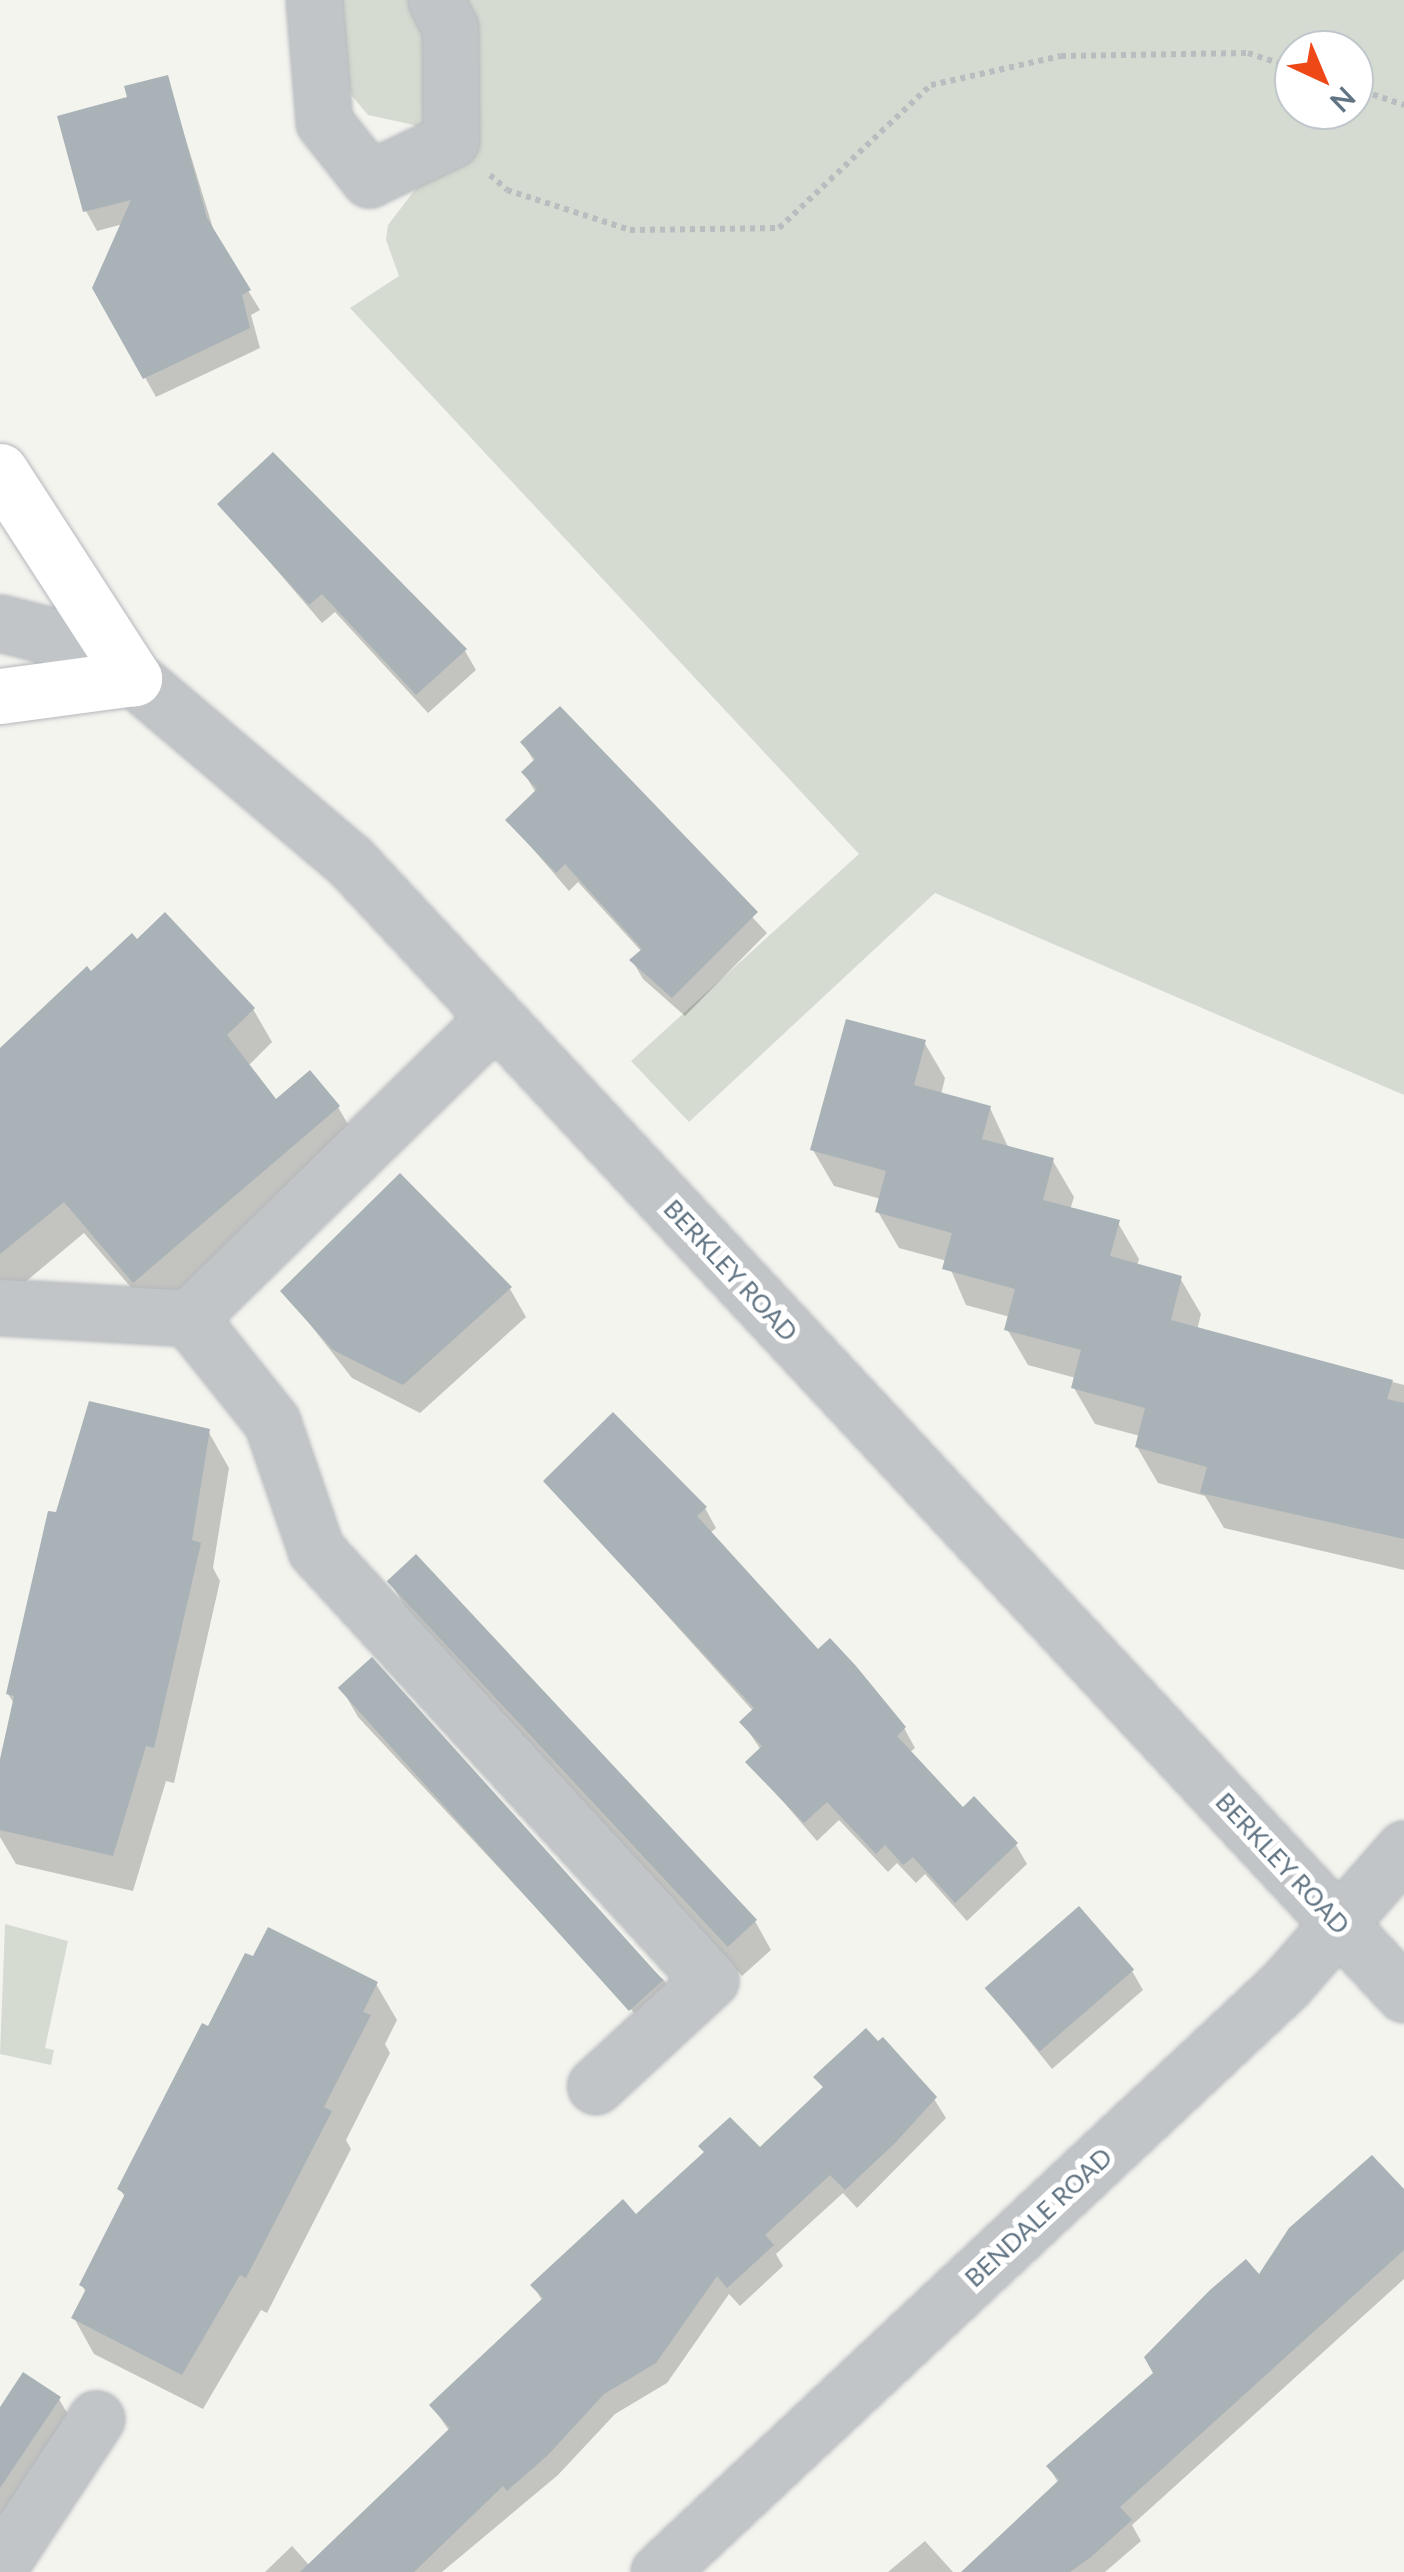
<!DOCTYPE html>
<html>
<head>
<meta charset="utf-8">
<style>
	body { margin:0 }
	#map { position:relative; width:1404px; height:2572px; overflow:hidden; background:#f4f4ef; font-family:Lato,sans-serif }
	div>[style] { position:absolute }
	.green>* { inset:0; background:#d5dbd0 }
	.shadow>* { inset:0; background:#0003 }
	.building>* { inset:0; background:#a9b2b7; transform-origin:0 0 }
	.path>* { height:6px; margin-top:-3px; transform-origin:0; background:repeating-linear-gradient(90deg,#babdbf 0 5px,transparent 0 10px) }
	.roads { filter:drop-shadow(0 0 2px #b4b8bc) drop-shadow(0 0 2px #b4b8bc) }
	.minor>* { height:55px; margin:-27.5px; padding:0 27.5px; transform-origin:27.5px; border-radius:27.5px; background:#c1c5c8 }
	.major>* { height:55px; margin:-27.5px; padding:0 27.5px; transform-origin:27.5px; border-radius:27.5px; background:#fff }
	span { translate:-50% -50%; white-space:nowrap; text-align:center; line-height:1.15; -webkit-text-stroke:10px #fff; paint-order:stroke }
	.street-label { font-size:25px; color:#617483 }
	.north { position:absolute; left:1274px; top:30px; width:100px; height:100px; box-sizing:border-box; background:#fff; border:2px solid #c0c7cd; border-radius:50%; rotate:136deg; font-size:28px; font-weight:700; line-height:40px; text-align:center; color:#617483 }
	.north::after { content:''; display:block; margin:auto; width:35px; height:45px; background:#ed4816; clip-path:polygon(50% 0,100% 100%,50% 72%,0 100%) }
</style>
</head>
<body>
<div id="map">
	<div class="green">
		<div style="clip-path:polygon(evenodd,339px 0,1404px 0,1404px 1095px,935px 893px,689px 1122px,631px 1061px,859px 854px,350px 308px,399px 276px,386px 240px,388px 225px,440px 157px,414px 125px,368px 115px,352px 96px,344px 76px,339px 0,1294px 50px,1354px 50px,1354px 110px,1294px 110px,1294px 50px)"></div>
		<div style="clip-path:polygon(5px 1924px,68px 1941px,45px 2048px,54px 2050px,51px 2065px,0 2054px)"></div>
	</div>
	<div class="shadow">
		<div style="clip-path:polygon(167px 78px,216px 238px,260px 310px,251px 315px,260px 348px,156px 397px,95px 288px,123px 224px,97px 231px,86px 211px,130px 98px)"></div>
		<div style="clip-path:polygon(220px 504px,465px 651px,476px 670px,428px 713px,335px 612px,322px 623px)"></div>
		<div style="clip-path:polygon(559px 709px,767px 933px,685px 1016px,643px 979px,632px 960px,642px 952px,578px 882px,569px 891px,508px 820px,536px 793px,524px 773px,535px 763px,523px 743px)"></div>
		<div style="clip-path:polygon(91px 974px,253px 1009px,272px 1042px,248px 1066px,276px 1102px,338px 1107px,357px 1140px,154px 1314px,84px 1233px,18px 1288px,0 1293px,0 1051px)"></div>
		<div style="clip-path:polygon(924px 1042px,945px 1078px,941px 1095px,990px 1108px,1009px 1149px,1053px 1161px,1074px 1197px,1070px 1210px,1118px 1223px,1139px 1259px,1137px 1266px,1180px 1278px,1201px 1314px,1197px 1330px,1404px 1385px,1404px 1570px,1224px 1528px,1205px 1496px,1158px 1483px,1137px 1447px,1140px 1436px,1095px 1424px,1074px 1388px,1076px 1378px,1028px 1365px,1007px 1329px,1010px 1317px,966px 1305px,947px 1261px,899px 1248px,878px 1212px,881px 1199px,834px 1186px,813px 1150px)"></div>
		<div style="clip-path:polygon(400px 1176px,510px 1289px,526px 1317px,420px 1413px,352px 1378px,284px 1291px)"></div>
		<div style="clip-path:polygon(208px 1431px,229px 1468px,213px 1568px,220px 1581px,174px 1783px,166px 1781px,133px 1891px,16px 1864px,0 1837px,0 1770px,15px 1705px,8px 1694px,58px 1515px)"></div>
		<div style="clip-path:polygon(547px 1482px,705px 1508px,716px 1528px,709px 1534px,817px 1653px,904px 1728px,915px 1748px,909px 1753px,962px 1811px,1016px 1845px,1027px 1864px,967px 1921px,925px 1874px,916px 1883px,897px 1863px,888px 1872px,839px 1820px,817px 1841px,749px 1762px,761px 1750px,742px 1722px,754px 1712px)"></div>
		<div style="clip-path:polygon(390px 1582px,755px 1921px,771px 1950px,742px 1976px,407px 1610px)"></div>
		<div style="clip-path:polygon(342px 1689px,664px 1980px,680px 2008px,653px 2033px,358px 1717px)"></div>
		<div style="clip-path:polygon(1132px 1971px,1143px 1990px,1052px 2069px,992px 1994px)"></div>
		<div style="clip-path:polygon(376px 1984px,397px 2020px,385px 2044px,390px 2053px,346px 2140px,351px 2149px,267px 2313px,261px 2310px,203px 2409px,94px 2354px,74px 2318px,86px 2293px,82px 2285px,126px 2199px,120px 2189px,209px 2029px)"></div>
		<div style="clip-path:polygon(817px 2077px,934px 2099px,946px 2118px,857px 2208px,843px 2193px,776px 2254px,783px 2266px,740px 2306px,729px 2294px,667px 2383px,615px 2414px,558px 2475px,442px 2572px,265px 2572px,292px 2546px,310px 2566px,450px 2432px,432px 2406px,543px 2302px,533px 2285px,636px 2217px,760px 2151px,824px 2089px)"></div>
		<div style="clip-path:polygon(1404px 2195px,1404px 2279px,1132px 2525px,1141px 2541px,1105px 2572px,1054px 2572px,1059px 2484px,1049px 2467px)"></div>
		<div style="clip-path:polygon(59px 2399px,79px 2434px,0 2552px,0 2411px)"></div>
		<div style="clip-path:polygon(925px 2541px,953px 2572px,888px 2572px)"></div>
	</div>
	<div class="building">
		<div style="clip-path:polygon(168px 75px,207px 218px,251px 290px,242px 295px,250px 328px,143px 379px,92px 288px,131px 200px,83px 212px,57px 116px,127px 97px,124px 86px)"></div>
		<div style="clip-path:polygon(273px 452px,467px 649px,416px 695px,322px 594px,309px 605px,217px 504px)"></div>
		<div style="clip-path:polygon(560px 706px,758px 912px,672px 998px,629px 960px,642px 949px,565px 864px,556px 873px,505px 820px,537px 789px,521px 772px,535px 759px,520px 742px)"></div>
		<div style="clip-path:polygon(165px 912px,255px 1008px,227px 1035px,276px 1099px,310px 1070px,340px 1106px,133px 1283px,64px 1202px,0 1254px,0 1048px,87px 966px,91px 971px,132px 933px,137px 939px)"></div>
		<div style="clip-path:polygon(846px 1019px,926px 1040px,914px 1085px,991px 1106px,982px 1139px,1054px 1158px,1043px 1200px,1120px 1220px,1110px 1256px,1182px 1276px,1171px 1320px,1393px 1380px,1387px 1399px,1404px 1403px,1404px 1539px,1200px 1493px,1207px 1467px,1135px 1447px,1145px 1408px,1071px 1388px,1081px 1350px,1004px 1330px,1015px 1289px,942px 1269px,952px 1233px,875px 1212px,886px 1171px,810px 1150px)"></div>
		<div style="clip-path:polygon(400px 1173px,512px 1287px,403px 1385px,333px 1350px,280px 1291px)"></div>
		<div style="clip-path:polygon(89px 1401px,210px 1429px,192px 1540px,201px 1543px,154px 1748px,146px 1746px,113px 1856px,0 1830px,0 1759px,14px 1696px,6px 1694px,48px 1511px,56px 1512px)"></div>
		<div style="clip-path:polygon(613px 1412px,707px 1507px,697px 1516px,818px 1649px,830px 1638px,856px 1666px,906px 1727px,897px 1736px,963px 1807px,974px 1796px,1018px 1843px,955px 1903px,913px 1857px,903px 1865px,885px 1845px,876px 1854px,827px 1802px,804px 1823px,745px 1762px,762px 1746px,739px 1722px,754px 1708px,543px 1481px)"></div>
		<div style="left:416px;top:1554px;width:500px;height:40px;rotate:47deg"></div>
		<div style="left:372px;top:1657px;width:435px;height:46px;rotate:48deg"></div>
		<div style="left:1079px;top:1906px;width:84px;height:125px;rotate:49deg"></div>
		<div style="clip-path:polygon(268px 1927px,378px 1982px,363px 2012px,371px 2015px,324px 2107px,332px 2111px,246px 2278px,240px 2275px,182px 2375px,71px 2318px,86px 2289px,79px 2285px,125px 2194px,117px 2189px,202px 2023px,208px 2026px,245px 1953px,253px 1956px)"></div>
		<div style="clip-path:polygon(866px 2028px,878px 2041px,883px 2037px,937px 2097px,895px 2143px,845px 2190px,830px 2175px,765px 2235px,774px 2245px,727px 2288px,717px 2276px,656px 2363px,604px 2394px,548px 2455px,507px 2491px,503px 2486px,414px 2572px,300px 2572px,450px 2428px,429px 2405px,543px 2298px,530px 2285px,623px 2199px,636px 2214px,704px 2152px,698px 2146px,730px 2117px,760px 2147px,823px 2087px,813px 2077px)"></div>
		<div style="clip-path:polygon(1372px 2155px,1404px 2189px,1404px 2250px,1120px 2507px,1132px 2520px,1091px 2557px,1070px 2572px,961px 2572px,1059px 2480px,1046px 2466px,1153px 2373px,1144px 2357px,1210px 2290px,1246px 2259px,1259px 2274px,1289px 2228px)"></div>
		<div style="clip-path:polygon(23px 2372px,61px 2397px,0 2488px,0 2407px)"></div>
	</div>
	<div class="path">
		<div style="left:1354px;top:88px;width:53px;rotate:18.8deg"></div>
		<div style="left:490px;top:175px;width:23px;rotate:41deg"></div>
		<div style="left:507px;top:190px;width:129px;rotate:18deg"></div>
		<div style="left:630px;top:230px;width:149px;rotate:-0.8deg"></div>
		<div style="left:779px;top:228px;width:209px;rotate:-43.3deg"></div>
		<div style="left:931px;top:85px;width:133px;rotate:-12.6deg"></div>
		<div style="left:1061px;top:56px;width:187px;rotate:-0.9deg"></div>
		<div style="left:1248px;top:53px;width:48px;rotate:18.1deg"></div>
	</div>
	<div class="roads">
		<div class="minor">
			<div style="left:314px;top:0;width:122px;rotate:85.3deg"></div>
			<div style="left:324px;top:122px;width:73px;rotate:51.7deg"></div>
			<div style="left:369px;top:179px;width:91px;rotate:-25.4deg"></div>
			<div style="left:451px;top:140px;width:112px;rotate:-90.5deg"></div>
			<div style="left:450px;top:28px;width:31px;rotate:-117deg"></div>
			<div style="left:0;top:623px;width:69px;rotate:14.2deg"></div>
			<div style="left:67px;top:640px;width:77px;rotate:29.6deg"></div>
			<div style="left:134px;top:678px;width:283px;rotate:40.3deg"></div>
			<div style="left:350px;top:861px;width:1547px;rotate:47.07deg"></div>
			<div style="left:495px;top:1018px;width:429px;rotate:135.6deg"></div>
			<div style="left:189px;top:1318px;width:133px;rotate:51.4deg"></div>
			<div style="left:272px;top:1422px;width:135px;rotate:71deg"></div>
			<div style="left:316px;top:1550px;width:583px;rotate:47.5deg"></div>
			<div style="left:710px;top:1980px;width:156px;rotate:137.3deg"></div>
			<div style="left:0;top:1307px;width:189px;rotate:3.3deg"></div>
			<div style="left:0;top:2565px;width:175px;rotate:-56.7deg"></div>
			<div style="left:659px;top:2572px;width:858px;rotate:-43.16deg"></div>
			<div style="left:1285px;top:1985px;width:181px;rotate:-48.8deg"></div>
		</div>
		<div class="major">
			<div style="left:0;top:471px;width:247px;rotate:57.1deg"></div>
			<div style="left:134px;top:678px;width:135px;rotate:172.3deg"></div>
		</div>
	</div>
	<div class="street-label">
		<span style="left:731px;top:1270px;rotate:47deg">BERKLEY ROAD</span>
		<span style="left:1283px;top:1863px;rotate:47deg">BERKLEY ROAD</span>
		<span style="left:1038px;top:2217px;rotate:-43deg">BENDALE ROAD</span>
	</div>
	<div class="north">N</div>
</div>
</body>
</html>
